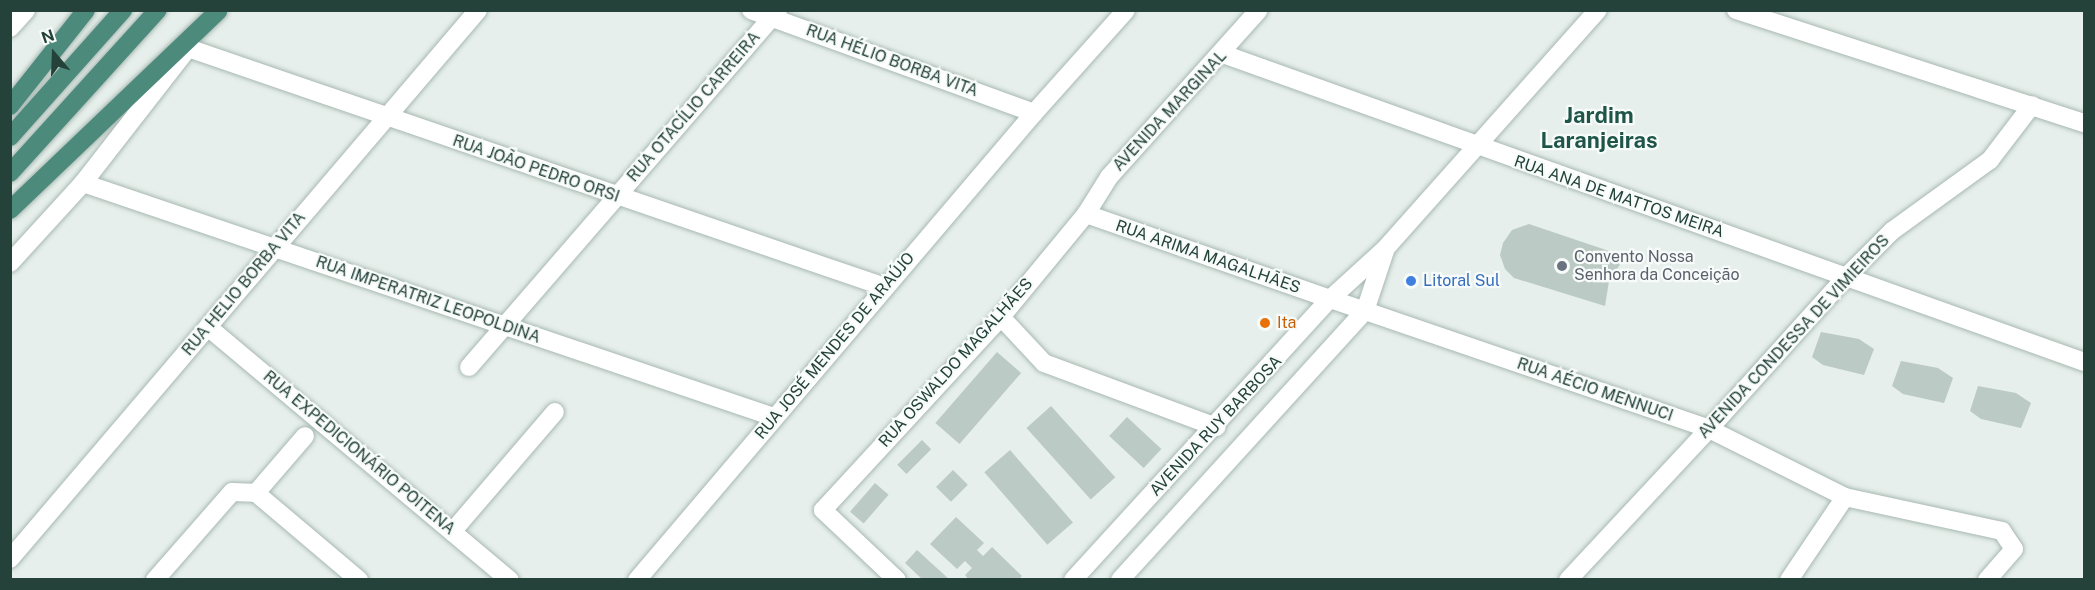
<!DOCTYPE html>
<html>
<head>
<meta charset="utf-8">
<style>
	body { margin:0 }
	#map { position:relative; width:2095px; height:590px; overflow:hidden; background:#e6efeb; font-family:"Public Sans",sans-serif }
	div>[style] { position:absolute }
	.building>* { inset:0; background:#bbcac4; transform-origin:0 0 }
	.roads { filter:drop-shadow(0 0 2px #a8b8b2) drop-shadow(0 0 2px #a8b8b2) }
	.minor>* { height:18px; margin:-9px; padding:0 9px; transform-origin:9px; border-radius:9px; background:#fff }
	.tertiary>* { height:18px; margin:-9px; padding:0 9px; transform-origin:9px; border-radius:9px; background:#fff }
	.secondary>* { height:18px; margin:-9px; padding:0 9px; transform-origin:9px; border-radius:9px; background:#fff }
	.trunk>* { height:18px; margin:-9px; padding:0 9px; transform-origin:9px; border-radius:9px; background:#4c8a7c }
	.dots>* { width:16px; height:16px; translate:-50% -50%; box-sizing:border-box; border:3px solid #f7fbf9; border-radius:50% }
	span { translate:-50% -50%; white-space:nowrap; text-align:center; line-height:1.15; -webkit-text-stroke:4.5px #f7fbf9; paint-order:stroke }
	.street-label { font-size:16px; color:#24423a }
	.worship-label { font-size:16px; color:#5b616d }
	.left { translate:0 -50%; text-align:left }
	.shop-label { font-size:16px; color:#366cbe }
	.food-label { font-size:16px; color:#c56008 }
	.district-label { font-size:22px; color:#1f5548; font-weight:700 }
	.frame { position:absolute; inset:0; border:12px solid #24423a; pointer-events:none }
	.north { position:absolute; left:24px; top:24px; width:60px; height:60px; -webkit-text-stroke:4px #f7fbf9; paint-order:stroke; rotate:341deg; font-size:16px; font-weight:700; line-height:24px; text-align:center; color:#24423a }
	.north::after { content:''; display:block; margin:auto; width:21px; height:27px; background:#24423a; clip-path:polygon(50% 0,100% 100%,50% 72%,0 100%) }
</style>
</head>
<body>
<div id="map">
	<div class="building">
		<div style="clip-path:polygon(1529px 224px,1618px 254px,1621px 263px,1609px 281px,1605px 306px,1514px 278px,1505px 269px,1500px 255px,1503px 243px,1512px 230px)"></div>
		<div style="clip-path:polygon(1821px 332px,1859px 339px,1874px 349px,1864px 375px,1823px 365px,1812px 357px)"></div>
		<div style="left:997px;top:352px;width:32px;height:94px;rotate:41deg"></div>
		<div style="clip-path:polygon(1901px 361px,1938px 368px,1953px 378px,1944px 403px,1903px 394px,1892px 386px)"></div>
		<div style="clip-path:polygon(1978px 386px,2016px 393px,2031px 403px,2021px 428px,1981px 419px,1970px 411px)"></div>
		<div style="left:1051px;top:406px;width:96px;height:33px;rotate:48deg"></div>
		<div style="left:1127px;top:417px;width:47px;height:26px;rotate:43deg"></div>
		<div style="left:922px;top:440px;width:13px;height:35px;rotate:45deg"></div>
		<div style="left:1010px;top:450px;width:96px;height:34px;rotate:49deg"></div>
		<div style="left:953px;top:470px;width:21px;height:24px;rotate:45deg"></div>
		<div style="left:875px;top:483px;width:18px;height:38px;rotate:41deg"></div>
		<div style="clip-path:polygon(956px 517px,984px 543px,977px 550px,983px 556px,992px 547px,1022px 576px,1018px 580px,969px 580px,965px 575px,972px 568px,965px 561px,957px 569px,930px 544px)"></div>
		<div style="clip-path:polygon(917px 550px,950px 580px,923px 580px,905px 563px)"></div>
	</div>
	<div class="roads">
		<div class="minor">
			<div style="left:751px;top:10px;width:301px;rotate:20deg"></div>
			<div style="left:1736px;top:10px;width:366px;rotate:18deg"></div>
			<div style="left:188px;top:48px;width:737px;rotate:18.93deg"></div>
			<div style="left:1223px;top:54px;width:914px;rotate:19.68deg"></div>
			<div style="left:83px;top:183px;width:730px;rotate:18.71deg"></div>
			<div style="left:1086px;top:214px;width:258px;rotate:19.2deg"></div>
			<div style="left:10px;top:263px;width:108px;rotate:-47.6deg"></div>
			<div style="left:83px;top:183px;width:172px;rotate:-52.1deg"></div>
			<div style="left:1001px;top:317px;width:63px;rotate:46.9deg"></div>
			<div style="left:1044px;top:363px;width:184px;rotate:20.4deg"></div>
			<div style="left:208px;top:327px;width:394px;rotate:40deg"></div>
			<div style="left:469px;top:367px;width:472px;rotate:-49.1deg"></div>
			<div style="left:256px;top:493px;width:135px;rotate:40.2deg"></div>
			<div style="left:452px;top:532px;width:158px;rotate:-49.4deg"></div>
			<div style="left:10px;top:559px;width:721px;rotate:-49.55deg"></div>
			<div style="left:155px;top:580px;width:117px;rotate:-48.8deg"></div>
			<div style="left:232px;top:492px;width:24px;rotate:2deg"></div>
			<div style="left:256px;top:493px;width:75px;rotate:-49.3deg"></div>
			<div style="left:637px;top:580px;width:613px;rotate:-49.63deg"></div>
			<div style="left:1034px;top:113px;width:138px;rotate:-48.2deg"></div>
			<div style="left:897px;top:580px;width:102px;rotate:-136.6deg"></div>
			<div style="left:823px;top:510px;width:263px;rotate:-47.3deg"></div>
			<div style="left:1001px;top:317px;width:134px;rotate:-50.5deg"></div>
			<div style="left:1086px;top:214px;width:44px;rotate:-58.1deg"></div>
			<div style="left:1109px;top:177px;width:224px;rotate:-48.1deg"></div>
			<div style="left:1789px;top:580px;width:100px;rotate:-56deg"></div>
			<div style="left:1987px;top:580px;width:41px;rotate:-48.9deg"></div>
			<div style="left:2014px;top:549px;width:22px;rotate:-124deg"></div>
			<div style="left:2002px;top:531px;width:161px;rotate:-167.8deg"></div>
			<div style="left:1845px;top:497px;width:152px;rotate:-153.4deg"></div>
			<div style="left:1709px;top:429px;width:206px;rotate:-48deg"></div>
			<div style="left:1847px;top:276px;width:64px;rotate:-45deg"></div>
			<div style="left:1892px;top:231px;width:121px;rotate:-35.9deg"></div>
			<div style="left:1990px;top:160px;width:69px;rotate:-52.6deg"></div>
		</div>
		<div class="tertiary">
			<div style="left:10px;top:28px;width:24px;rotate:-48deg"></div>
			<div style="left:1330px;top:299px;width:401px;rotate:18.9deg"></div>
			<div style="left:1073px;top:580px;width:381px;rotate:-47.6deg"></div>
			<div style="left:1330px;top:299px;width:74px;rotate:-42.3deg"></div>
			<div style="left:1385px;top:249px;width:320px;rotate:-48.3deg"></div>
			<div style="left:1120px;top:580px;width:364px;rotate:-47.7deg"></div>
			<div style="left:1365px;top:311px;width:63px;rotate:-71.6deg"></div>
		</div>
		<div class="secondary">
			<div style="left:1568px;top:580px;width:207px;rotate:-47deg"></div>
		</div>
		<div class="trunk">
			<div style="left:10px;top:106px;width:122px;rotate:-51.6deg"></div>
			<div style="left:10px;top:137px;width:170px;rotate:-48.3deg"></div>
			<div style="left:10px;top:173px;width:220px;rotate:-47.8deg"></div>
			<div style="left:10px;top:210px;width:288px;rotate:-43.7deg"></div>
		</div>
	</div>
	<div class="dots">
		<div style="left:1562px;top:266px;background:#6b7280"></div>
		<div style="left:1411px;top:281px;background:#3f7fe0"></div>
		<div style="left:1265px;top:323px;background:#e8710a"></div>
	</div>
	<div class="street-label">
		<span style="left:892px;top:61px;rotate:20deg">RUA HÉLIO BORBA VITA</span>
		<span style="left:694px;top:107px;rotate:-49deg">RUA OTACÍLIO CARREIRA</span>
		<span style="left:1170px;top:111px;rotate:-47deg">AVENIDA MARGINAL</span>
		<span style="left:536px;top:169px;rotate:19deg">RUA JOÃO PEDRO ORSI</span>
		<span style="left:1619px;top:197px;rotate:19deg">RUA ANA DE MATTOS MEIRA</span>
		<span style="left:1208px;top:257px;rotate:19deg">RUA ARIMA MAGALHÃES</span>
		<span style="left:244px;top:284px;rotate:-50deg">RUA HELIO BORBA VITA</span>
		<span style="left:428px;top:300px;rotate:19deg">RUA IMPERATRIZ LEOPOLDINA</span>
		<span style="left:1794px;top:337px;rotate:-47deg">AVENIDA CONDESSA DE VIMIEIROS</span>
		<span style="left:835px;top:346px;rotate:-50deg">RUA JOSÉ MENDES DE ARAÚJO</span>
		<span style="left:956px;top:363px;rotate:-48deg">RUA OSWALDO MAGALHÃES</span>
		<span style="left:1595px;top:390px;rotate:19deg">RUA AÉCIO MENNUCI</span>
		<span style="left:1216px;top:426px;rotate:-47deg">AVENIDA RUY BARBOSA</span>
		<span style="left:359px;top:453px;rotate:40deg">RUA EXPEDICIONÁRIO POITENA</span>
	</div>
	<div class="worship-label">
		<span class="left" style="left:1574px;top:266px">Convento Nossa<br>Senhora da Conceição</span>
	</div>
	<div class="shop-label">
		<span class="left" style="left:1423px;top:281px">Litoral Sul</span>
	</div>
	<div class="food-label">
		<span class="left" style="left:1277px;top:323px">Ita</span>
	</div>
	<div class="district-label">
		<span style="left:1599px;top:128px">Jardim<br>Laranjeiras</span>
	</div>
	<div class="frame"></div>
	<div class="north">N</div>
</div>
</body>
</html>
